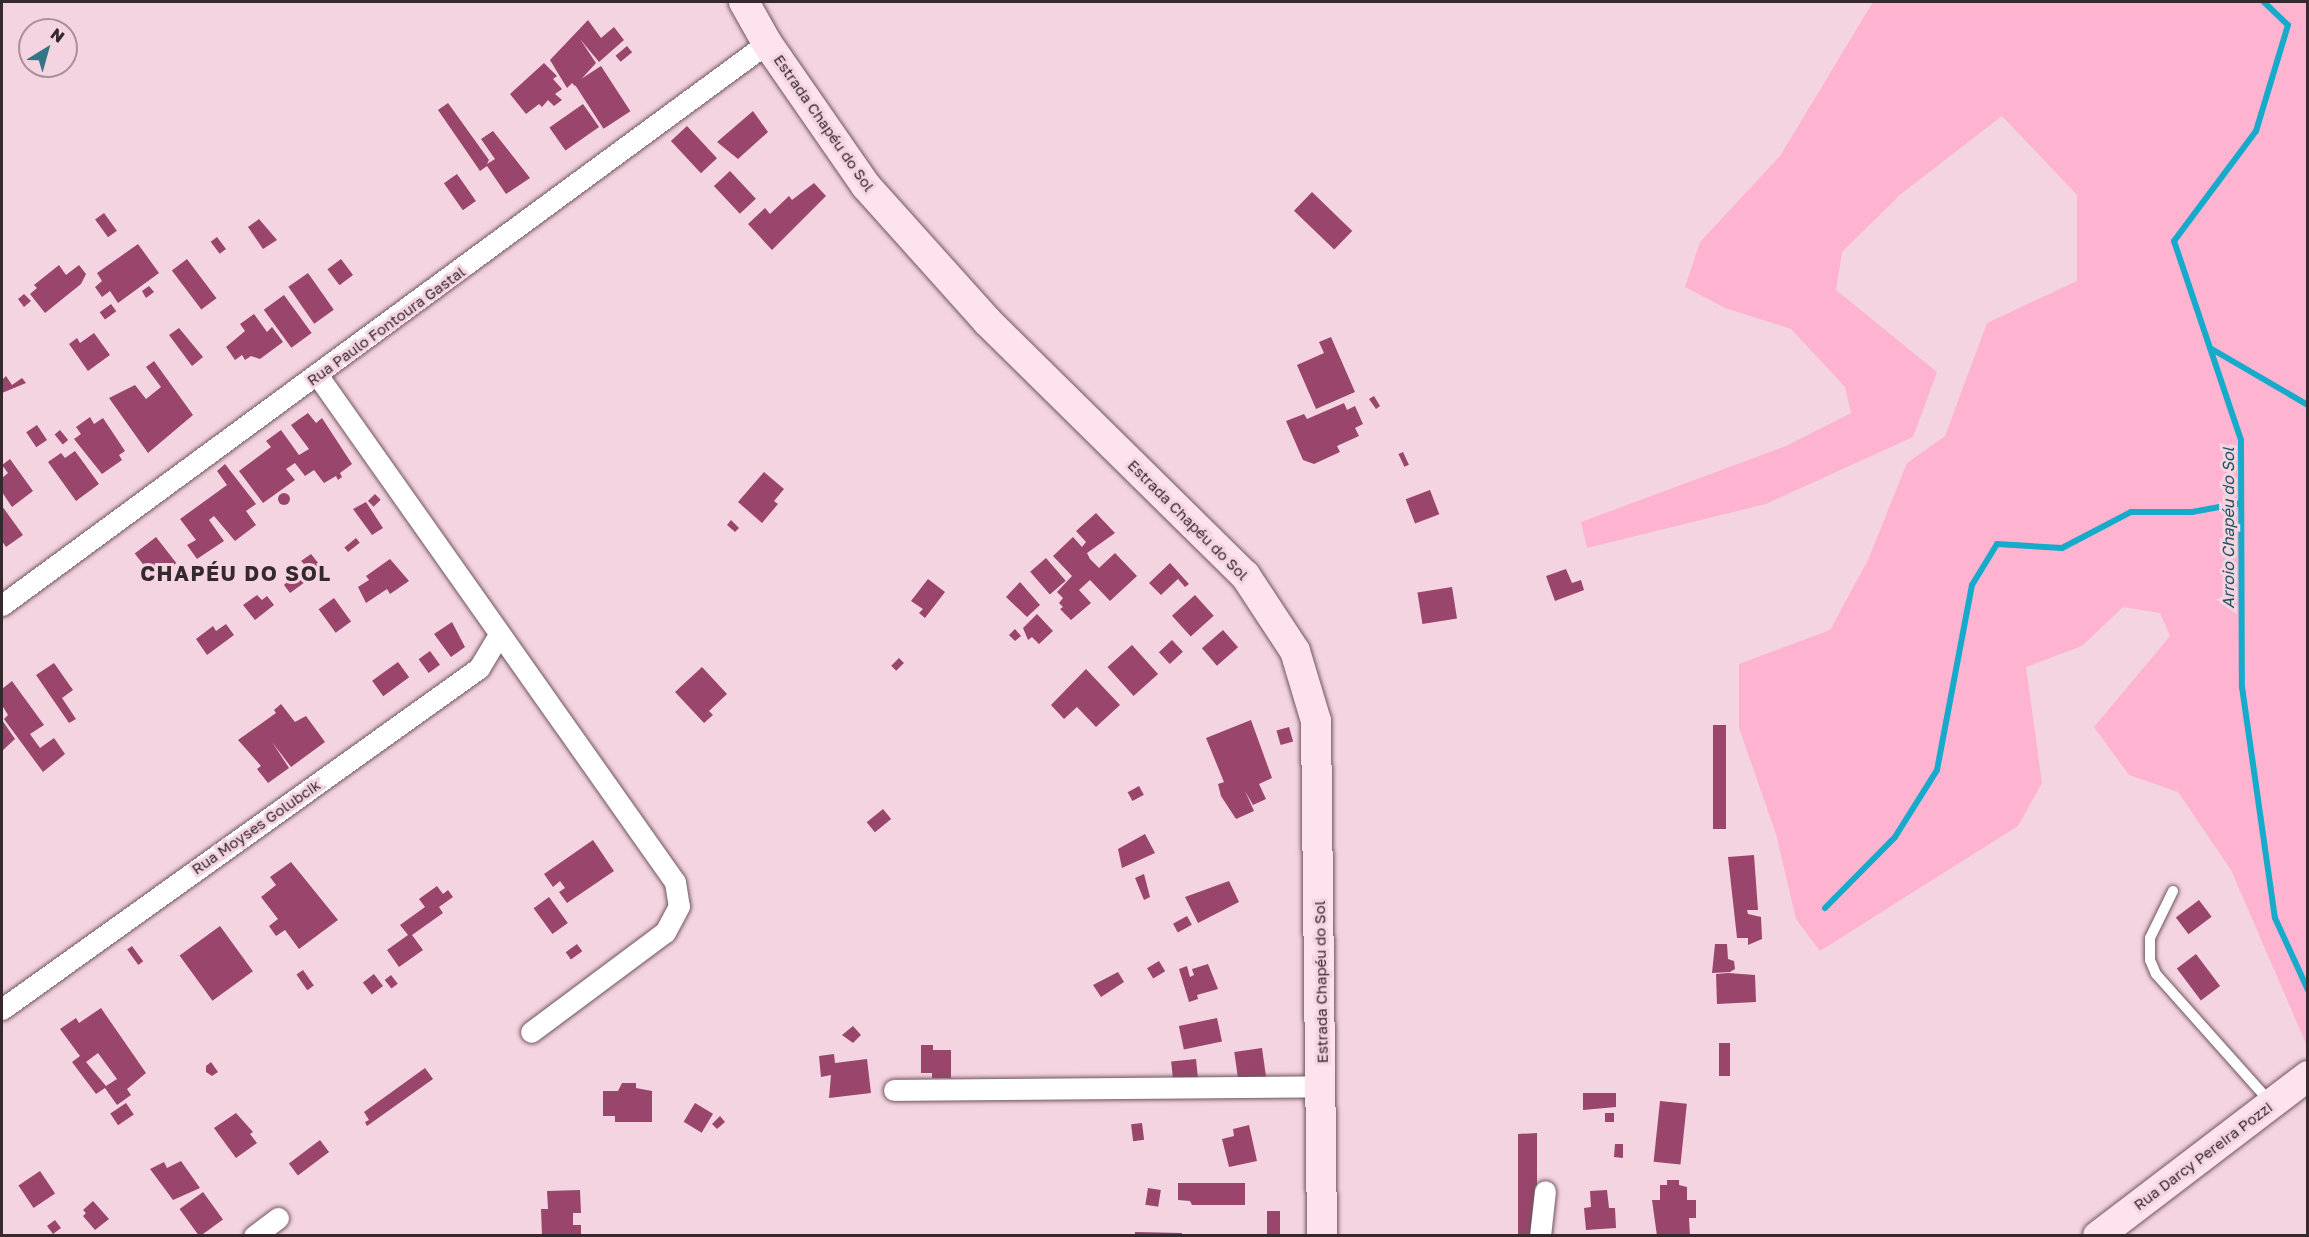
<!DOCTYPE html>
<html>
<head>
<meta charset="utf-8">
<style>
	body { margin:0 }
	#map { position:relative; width:2309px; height:1237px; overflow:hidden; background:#f4d4e0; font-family:"Golos Text",sans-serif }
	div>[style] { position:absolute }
	.green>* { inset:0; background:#feb3d1 }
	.stream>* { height:6px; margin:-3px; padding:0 3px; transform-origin:3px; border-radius:3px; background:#17abcb }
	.building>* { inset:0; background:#9a466c; transform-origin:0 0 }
	.round { border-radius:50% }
	.roads { filter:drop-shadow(0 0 2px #70555f) drop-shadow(0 0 2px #70555f) }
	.lane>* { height:10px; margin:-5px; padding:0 5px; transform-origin:5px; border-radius:5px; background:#fff }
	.street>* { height:21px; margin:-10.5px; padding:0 10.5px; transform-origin:10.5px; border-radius:10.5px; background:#fff }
	.secondary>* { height:30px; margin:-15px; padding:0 15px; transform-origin:15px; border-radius:15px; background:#fce3ed }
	span { translate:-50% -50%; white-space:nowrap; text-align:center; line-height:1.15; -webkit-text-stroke:6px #f4d4e0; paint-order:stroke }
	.street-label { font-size:15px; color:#35292e }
	.water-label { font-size:16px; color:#1e5462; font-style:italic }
	.district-label { font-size:21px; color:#35292e; font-weight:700; letter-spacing:1.5px }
	.frame { position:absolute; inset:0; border:3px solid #35292e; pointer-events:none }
	.north { position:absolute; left:18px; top:18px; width:60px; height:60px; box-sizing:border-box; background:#f4d4e0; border:2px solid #a89099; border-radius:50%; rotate:37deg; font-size:16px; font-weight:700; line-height:24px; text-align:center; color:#35292e }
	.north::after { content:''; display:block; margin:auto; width:21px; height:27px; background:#337587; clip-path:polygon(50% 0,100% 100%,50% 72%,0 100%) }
</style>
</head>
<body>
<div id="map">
	<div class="green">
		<div style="clip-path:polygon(1873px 2px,2307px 2px,2307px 1046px,2231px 870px,2178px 792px,2129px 775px,2094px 727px,2170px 636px,2160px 613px,2123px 607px,2082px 646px,2026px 667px,2042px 783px,2018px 826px,1820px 951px,1796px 919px,1776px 834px,1739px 728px,1739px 664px,1830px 630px,1868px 560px,1907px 463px,1945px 436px,1987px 323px,2077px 281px,2077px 195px,2002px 116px,1901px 194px,1842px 252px,1836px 290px,1937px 372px,1913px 437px,1766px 504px,1587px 548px,1581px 522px,1786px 446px,1851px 413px,1845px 387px,1791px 329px,1725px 308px,1685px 287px,1700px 242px,1780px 156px)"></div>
	</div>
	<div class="stream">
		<div style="left:2264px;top:2px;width:33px;rotate:44deg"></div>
		<div style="left:2288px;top:25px;width:111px;rotate:106.8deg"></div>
		<div style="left:2256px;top:131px;width:137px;rotate:126.7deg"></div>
		<div style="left:2174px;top:241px;width:210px;rotate:71.4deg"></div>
		<div style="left:2241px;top:440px;width:247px;rotate:89.8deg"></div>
		<div style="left:2242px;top:687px;width:233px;rotate:81.9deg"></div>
		<div style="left:2275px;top:918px;width:79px;rotate:65.4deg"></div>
		<div style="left:2210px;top:348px;width:113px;rotate:30.2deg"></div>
		<div style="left:1825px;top:908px;width:100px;rotate:-45.4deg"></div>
		<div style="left:1895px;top:837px;width:79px;rotate:-57.9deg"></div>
		<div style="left:1937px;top:770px;width:188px;rotate:-79.3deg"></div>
		<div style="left:1972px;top:585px;width:48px;rotate:-58.6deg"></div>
		<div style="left:1997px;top:544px;width:65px;rotate:3.5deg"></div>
		<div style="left:2062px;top:548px;width:78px;rotate:-27.6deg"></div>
		<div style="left:2131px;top:512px;width:61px"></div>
		<div style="left:2192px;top:512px;width:50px;rotate:-10.4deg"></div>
	</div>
	<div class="building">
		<div style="clip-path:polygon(588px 20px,601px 38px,614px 27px,624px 40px,599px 62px,580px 39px,596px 63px,575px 86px,572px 83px,567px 88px,550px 60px)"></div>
		<div style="left:627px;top:46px;width:8px;height:15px;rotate:50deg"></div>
		<div style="clip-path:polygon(544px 63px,557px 76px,553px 79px,562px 89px,555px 94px,562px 100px,554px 106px,548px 100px,542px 107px,539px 104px,526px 114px,510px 94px)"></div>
		<div style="left:601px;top:66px;width:54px;height:32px;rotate:57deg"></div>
		<div style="clip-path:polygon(448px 103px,489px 160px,487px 164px,495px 159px,481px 139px,493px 131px,530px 178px,506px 194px,487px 166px,480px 171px,438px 110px)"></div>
		<div style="left:583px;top:104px;width:28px;height:41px;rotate:55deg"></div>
		<div style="clip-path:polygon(753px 111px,768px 132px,738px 159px,717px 142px)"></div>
		<div style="left:687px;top:126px;width:44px;height:22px;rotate:47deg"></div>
		<div style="left:730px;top:171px;width:38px;height:22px;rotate:47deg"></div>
		<div style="left:457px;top:174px;width:33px;height:16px;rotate:55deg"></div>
		<div style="clip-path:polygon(814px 183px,826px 196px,772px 250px,748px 224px,765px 208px,770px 214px,789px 196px,792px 200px)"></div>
		<div style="left:1312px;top:192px;width:56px;height:26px;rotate:44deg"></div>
		<div style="left:104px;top:213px;width:22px;height:11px;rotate:54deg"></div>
		<div style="clip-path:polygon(259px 219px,277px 240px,263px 249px,248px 227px)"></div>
		<div style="left:217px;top:237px;width:15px;height:8px;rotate:53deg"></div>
		<div style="clip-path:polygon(138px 244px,159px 273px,118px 303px,110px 291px,102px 297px,95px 287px,102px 281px,97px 273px)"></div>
		<div style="left:187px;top:259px;width:49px;height:19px;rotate:53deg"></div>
		<div style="left:341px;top:259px;width:20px;height:17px;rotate:53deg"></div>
		<div style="clip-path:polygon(59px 265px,66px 275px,79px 265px,86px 274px,81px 284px,45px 313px,30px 294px,37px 288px,34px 285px)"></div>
		<div style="left:308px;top:273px;width:45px;height:24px;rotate:55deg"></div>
		<div style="clip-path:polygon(149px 286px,154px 292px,146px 298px,142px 291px)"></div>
		<div style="clip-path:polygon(24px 294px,31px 301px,24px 307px,18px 299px)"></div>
		<div style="left:284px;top:295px;width:47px;height:25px;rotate:54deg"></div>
		<div style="left:111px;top:304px;width:9px;height:14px;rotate:54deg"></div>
		<div style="clip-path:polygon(254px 314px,267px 332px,272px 327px,283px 342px,260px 359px,251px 356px,245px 360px,242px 355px,235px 360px,226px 347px,245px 331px,240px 324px)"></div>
		<div style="clip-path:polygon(179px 328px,203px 357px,192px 366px,169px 335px)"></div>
		<div style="clip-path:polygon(94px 333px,110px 355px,88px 371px,69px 344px,77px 338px,80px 343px)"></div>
		<div style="clip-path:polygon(1331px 337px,1355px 392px,1316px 409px,1297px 365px,1324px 353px,1319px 342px)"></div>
		<div style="clip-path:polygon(154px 361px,193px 415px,148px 453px,109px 398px,135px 385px,146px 399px,161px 387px,146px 367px)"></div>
		<div style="clip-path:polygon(6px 376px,12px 385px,22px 378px,26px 383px,2px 393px,2px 380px)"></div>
		<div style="clip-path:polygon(1374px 396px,1380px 406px,1376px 409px,1369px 399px)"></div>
		<div style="clip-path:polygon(1344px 403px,1347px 410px,1355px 406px,1363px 424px,1355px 428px,1359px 436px,1337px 446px,1340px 452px,1314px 464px,1303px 460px,1286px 421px,1304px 414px,1307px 419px)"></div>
		<div style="clip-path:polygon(308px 413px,316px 423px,322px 418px,352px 464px,340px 473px,342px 477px,338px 480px,336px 476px,324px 483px,314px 470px,305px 476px,295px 463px,286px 469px,295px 480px,263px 503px,239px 471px,271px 447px,266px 441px,281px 430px,299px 455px,309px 449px,291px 425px)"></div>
		<div style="clip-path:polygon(90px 417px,94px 424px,103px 418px,125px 451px,119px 455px,122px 460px,102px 474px,74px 439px,81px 434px,76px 427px)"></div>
		<div style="left:37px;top:425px;width:18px;height:13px;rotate:56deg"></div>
		<div style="left:60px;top:430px;width:13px;height:7px;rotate:51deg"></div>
		<div style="clip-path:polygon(75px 451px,99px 484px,76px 501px,48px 462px,61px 453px,65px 458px)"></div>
		<div style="left:1403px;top:452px;width:14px;height:5px;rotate:65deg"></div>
		<div style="clip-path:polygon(10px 459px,33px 491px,12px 507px,2px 492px,2px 478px,8px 473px,2px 465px)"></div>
		<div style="clip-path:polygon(225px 464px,256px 504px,246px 511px,256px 525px,235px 541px,214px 516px,209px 520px,224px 541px,197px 559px,187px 545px,196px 540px,180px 519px,227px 485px,217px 471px)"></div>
		<div style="clip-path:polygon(764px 472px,784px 489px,774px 501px,778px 504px,762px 523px,738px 502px)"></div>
		<div style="left:1430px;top:490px;width:26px;height:26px;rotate:69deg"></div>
		<div class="round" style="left:278px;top:493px;width:12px;height:12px"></div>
		<div style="left:375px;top:494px;width:8px;height:10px;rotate:45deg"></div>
		<div style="clip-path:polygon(366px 502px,383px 528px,372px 535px,353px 509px)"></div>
		<div style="clip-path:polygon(2px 506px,23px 535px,6px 547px,2px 541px)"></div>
		<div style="clip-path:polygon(1096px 513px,1115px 533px,1087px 553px,1090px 559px,1099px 568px,1115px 553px,1137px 576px,1110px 601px,1090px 580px,1079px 590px,1091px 603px,1071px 620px,1060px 609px,1063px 607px,1059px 603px,1063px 598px,1057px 592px,1072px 576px,1053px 556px,1073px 537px,1082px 547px,1086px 542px,1076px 531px)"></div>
		<div style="clip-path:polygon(731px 520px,739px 528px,735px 532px,727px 525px)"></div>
		<div style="left:156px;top:537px;width:33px;height:27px;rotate:52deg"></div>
		<div style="left:356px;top:538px;width:6px;height:15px;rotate:51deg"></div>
		<div style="clip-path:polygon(311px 554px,323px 569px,290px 593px,284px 585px,305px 565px,301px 561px)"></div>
		<div style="left:1046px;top:558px;width:30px;height:21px;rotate:49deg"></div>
		<div style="clip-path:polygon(390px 559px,409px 581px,390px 594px,387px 589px,366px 603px,358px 587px,369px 580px,366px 576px)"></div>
		<div style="clip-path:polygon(1170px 563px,1189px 584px,1185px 587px,1178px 579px,1161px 595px,1149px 583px)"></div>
		<div style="clip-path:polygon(1566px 569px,1572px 583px,1581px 580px,1584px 590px,1555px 601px,1546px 576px)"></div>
		<div style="clip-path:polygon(928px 579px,945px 592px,925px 618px,919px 613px,923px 609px,911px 601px)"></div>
		<div style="clip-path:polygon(1020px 582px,1040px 605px,1027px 617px,1006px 597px)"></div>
		<div style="left:1452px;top:587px;width:32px;height:35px;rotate:81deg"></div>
		<div style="clip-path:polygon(257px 595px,262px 600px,267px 596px,274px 605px,255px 620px,243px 605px)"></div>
		<div style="left:1195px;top:595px;width:28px;height:31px;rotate:48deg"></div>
		<div style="left:334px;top:598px;width:29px;height:19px;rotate:54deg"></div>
		<div style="clip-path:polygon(1037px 614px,1053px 631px,1039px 644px,1032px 637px,1028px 640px,1023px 628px)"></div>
		<div style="clip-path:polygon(452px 622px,465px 647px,451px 657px,434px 634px)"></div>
		<div style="clip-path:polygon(226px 624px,234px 635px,207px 655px,196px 639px,213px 626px,216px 631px)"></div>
		<div style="clip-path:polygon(1015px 629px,1021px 636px,1015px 641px,1009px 635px)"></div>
		<div style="left:1223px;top:630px;width:23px;height:28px;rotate:49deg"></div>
		<div style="left:1172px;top:640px;width:16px;height:18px;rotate:47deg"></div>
		<div style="left:1132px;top:645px;width:39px;height:33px;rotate:48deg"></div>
		<div style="left:430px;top:651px;width:17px;height:14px;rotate:54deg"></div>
		<div style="left:899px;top:658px;width:7px;height:11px;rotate:45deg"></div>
		<div style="left:398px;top:662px;width:19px;height:32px;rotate:54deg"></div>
		<div style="clip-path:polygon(54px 663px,73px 690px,62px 698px,76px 719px,69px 723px,36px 675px)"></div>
		<div style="clip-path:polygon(702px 667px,727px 694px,709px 711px,713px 715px,704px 723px,675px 692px)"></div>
		<div style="clip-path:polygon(1086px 669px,1120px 705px,1096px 727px,1077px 707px,1064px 719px,1051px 705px)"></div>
		<div style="clip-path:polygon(12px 681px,44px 725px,30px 734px,40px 748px,54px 738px,65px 754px,43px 772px,4px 719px,8px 715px,2px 705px,2px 689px)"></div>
		<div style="clip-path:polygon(281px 704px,295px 722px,306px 716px,325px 742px,291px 767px,272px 742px,289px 768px,268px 783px,257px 769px,261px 766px,238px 740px,276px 713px,274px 710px)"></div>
		<div style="clip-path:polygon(2px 720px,15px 739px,2px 751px)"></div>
		<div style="clip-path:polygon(1251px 720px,1272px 778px,1259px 784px,1266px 799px,1253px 805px,1245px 791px,1254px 811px,1236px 819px,1221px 796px,1218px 784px,1224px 782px,1206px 738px)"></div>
		<div style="left:1713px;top:725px;width:13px;height:104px"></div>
		<div style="left:1289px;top:727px;width:15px;height:13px;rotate:74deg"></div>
		<div style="left:1139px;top:786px;width:10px;height:13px;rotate:61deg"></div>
		<div style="left:883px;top:809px;width:13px;height:21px;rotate:51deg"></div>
		<div style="clip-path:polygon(1145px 834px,1155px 853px,1122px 868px,1118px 849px)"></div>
		<div style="clip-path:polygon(593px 840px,614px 871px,567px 903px,559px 892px,565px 888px,560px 881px,553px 887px,544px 874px)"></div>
		<div style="clip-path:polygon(1754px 855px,1758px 910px,1747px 910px,1748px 914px,1761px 917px,1762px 939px,1748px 945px,1748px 938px,1737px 938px,1728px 857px)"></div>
		<div style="clip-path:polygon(291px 862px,338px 920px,299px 949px,285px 930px,276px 936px,269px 926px,278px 919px,261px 897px,276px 885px,270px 877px)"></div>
		<div style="clip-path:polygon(1144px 874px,1150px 897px,1144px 900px,1135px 878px)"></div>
		<div style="clip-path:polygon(1229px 881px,1239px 902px,1198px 923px,1185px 897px)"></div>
		<div style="clip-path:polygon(437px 886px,443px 894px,448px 890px,453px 897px,439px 907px,443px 913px,412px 935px,423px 950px,399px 967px,387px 950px,408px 935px,400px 925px,425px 907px,419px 899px)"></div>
		<div style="left:549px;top:897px;width:32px;height:19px;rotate:54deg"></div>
		<div style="left:2199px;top:900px;width:21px;height:29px;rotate:53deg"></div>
		<div style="left:1187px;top:916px;width:10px;height:16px;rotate:61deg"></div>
		<div style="left:220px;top:926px;width:56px;height:50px;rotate:54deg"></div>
		<div style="left:577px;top:944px;width:9px;height:14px;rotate:54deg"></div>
		<div style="clip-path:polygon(1715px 944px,1727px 944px,1728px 959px,1734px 961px,1735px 969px,1730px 972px,1712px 973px)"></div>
		<div style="left:132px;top:946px;width:19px;height:6px;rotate:54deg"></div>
		<div style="left:2196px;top:954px;width:40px;height:24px;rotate:53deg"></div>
		<div style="left:1159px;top:961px;width:12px;height:14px;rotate:59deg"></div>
		<div style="clip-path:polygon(1208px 964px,1218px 989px,1197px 995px,1198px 999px,1189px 1002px,1179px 969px,1187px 966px,1190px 977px,1194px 975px,1192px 969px)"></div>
		<div style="left:303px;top:970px;width:19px;height:8px;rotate:55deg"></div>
		<div style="clip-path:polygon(1118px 972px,1124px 982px,1101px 997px,1093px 985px)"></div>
		<div style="clip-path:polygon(1728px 973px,1755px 975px,1756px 1002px,1717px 1004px,1716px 974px)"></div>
		<div style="left:374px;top:974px;width:15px;height:14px;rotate:53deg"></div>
		<div style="left:391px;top:975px;width:11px;height:8px;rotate:52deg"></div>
		<div style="clip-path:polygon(evenodd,101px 1008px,146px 1073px,127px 1089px,131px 1095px,117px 1105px,105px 1088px,96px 1094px,72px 1062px,80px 1056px,60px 1029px,76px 1018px,79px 1023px,101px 1008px,98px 1053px,117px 1079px,106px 1086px,86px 1062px,98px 1053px)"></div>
		<div style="left:1217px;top:1018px;width:24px;height:39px;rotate:78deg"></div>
		<div style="clip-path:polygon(853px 1026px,861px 1035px,853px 1043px,842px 1035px)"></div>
		<div style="left:1719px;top:1043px;width:11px;height:33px"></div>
		<div style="clip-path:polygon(921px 1045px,933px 1045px,933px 1050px,951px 1050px,951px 1078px,932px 1078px,932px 1073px,921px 1073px)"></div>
		<div style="left:1262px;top:1048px;width:29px;height:28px;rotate:82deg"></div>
		<div style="clip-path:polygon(834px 1054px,835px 1063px,867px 1059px,871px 1093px,829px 1098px,831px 1075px,821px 1077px,819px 1056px)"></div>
		<div style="left:1196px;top:1059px;width:19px;height:25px;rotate:84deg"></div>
		<div style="clip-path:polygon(211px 1062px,218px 1072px,212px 1076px,206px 1072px,206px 1066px)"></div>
		<div style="clip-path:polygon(425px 1068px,433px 1079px,367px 1126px,365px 1122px,369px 1120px,364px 1112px)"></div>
		<div style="clip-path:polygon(622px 1083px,636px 1083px,636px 1088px,652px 1091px,652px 1122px,615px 1122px,615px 1116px,603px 1116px,603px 1091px,618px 1091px)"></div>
		<div style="clip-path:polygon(1583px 1093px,1616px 1093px,1616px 1107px,1583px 1110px)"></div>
		<div style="left:1660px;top:1101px;width:27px;height:61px;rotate:6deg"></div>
		<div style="left:126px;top:1103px;width:14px;height:19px;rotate:56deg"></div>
		<div style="left:695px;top:1103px;width:21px;height:22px;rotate:31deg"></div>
		<div style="clip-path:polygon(236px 1113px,253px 1132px,250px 1134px,257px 1143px,236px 1158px,214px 1128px)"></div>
		<div style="left:1605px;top:1113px;width:9px;height:9px"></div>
		<div style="clip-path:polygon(720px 1116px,725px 1122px,717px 1129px,712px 1124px)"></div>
		<div style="left:1142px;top:1123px;width:17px;height:11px;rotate:83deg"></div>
		<div style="clip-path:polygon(1249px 1125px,1257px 1161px,1229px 1167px,1222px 1139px,1234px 1136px,1233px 1129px)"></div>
		<div style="clip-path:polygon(1537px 1133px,1537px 1226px,1531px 1236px,1518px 1236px,1518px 1134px)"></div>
		<div style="left:320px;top:1140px;width:15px;height:39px;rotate:53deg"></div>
		<div style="clip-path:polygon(1615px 1144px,1623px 1144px,1623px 1158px,1614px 1157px)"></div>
		<div style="clip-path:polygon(181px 1161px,200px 1188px,173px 1200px,150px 1169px,164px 1162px,167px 1168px)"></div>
		<div style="left:40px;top:1171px;width:27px;height:26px;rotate:56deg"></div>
		<div style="clip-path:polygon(1667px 1180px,1679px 1180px,1679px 1185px,1687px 1187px,1687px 1200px,1696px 1200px,1696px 1218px,1689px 1218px,1690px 1236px,1657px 1236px,1652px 1200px,1660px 1200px,1660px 1185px,1667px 1185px)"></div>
		<div style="clip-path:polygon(1178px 1183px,1245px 1183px,1245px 1205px,1192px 1205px,1190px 1201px,1178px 1200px)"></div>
		<div style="left:1148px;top:1188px;width:13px;height:17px;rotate:9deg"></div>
		<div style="clip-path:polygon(580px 1190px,581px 1213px,573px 1213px,573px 1225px,581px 1225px,581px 1236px,542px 1236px,541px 1209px,548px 1209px,547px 1191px)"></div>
		<div style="clip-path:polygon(1607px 1190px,1609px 1208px,1615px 1208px,1616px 1228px,1586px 1230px,1584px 1208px,1591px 1207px,1590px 1191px)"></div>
		<div style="left:203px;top:1192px;width:34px;height:29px;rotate:54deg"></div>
		<div style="clip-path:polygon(93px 1201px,109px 1219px,95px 1230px,83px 1216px,86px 1213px,83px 1210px)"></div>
		<div style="left:1267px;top:1211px;width:13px;height:25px"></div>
		<div style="left:55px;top:1220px;width:10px;height:10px;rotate:53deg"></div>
		<div style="clip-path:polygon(1135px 1232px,1182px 1233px,1182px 1236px,1135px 1236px)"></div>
	</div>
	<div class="roads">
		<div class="lane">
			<div style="left:2173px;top:891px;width:52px;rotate:116.1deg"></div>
			<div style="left:2150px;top:938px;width:22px;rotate:90deg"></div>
			<div style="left:2150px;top:960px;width:15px;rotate:67deg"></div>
			<div style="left:2156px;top:974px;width:173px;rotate:48.3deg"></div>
		</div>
		<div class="street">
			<div style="left:318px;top:376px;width:619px;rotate:54.8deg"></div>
			<div style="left:675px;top:882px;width:24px;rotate:81deg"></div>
			<div style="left:679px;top:906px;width:30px;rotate:118deg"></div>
			<div style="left:665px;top:932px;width:167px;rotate:143.3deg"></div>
			<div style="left:2px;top:605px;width:949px;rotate:-36.3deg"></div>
			<div style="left:2px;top:1009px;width:586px;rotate:-35.56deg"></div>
			<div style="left:479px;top:668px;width:39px;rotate:-59deg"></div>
			<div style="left:894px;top:1090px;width:428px;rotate:-0.5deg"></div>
			<div style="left:254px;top:1236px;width:30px;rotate:-37deg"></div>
			<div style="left:1540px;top:1236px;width:45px;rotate:-83.7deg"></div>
		</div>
		<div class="secondary">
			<div style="left:744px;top:2px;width:47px;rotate:60.7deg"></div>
			<div style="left:767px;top:43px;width:174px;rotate:55.3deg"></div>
			<div style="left:866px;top:186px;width:181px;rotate:48.1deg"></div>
			<div style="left:987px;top:321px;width:362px;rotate:44.6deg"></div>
			<div style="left:1245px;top:575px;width:91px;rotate:56.7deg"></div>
			<div style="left:1295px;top:651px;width:73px;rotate:73.3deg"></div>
			<div style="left:1316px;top:721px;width:515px;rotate:89.33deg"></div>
			<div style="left:2098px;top:1236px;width:264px;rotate:-37.3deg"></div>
		</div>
	</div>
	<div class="street-label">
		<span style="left:824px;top:123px;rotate:55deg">Estrada Chapéu do Sol</span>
		<span style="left:386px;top:326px;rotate:-36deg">Rua Paulo Fontoura Gastal</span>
		<span style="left:1188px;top:520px;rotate:45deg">Estrada Chapéu do Sol</span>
		<span style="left:256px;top:827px;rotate:-35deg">Rua Moyses Golubcik</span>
		<span style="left:1321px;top:982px;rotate:-91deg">Estrada Chapéu do Sol</span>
		<span style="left:2203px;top:1156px;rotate:-37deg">Rua Darcy Pereira Pozzi</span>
	</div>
	<div class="water-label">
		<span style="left:2228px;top:528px;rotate:-90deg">Arroio Chapéu do Sol</span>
	</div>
	<div class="district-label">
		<span style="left:236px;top:573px">CHAPÉU DO SOL</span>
	</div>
	<div class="frame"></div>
	<div class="north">N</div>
</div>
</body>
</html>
